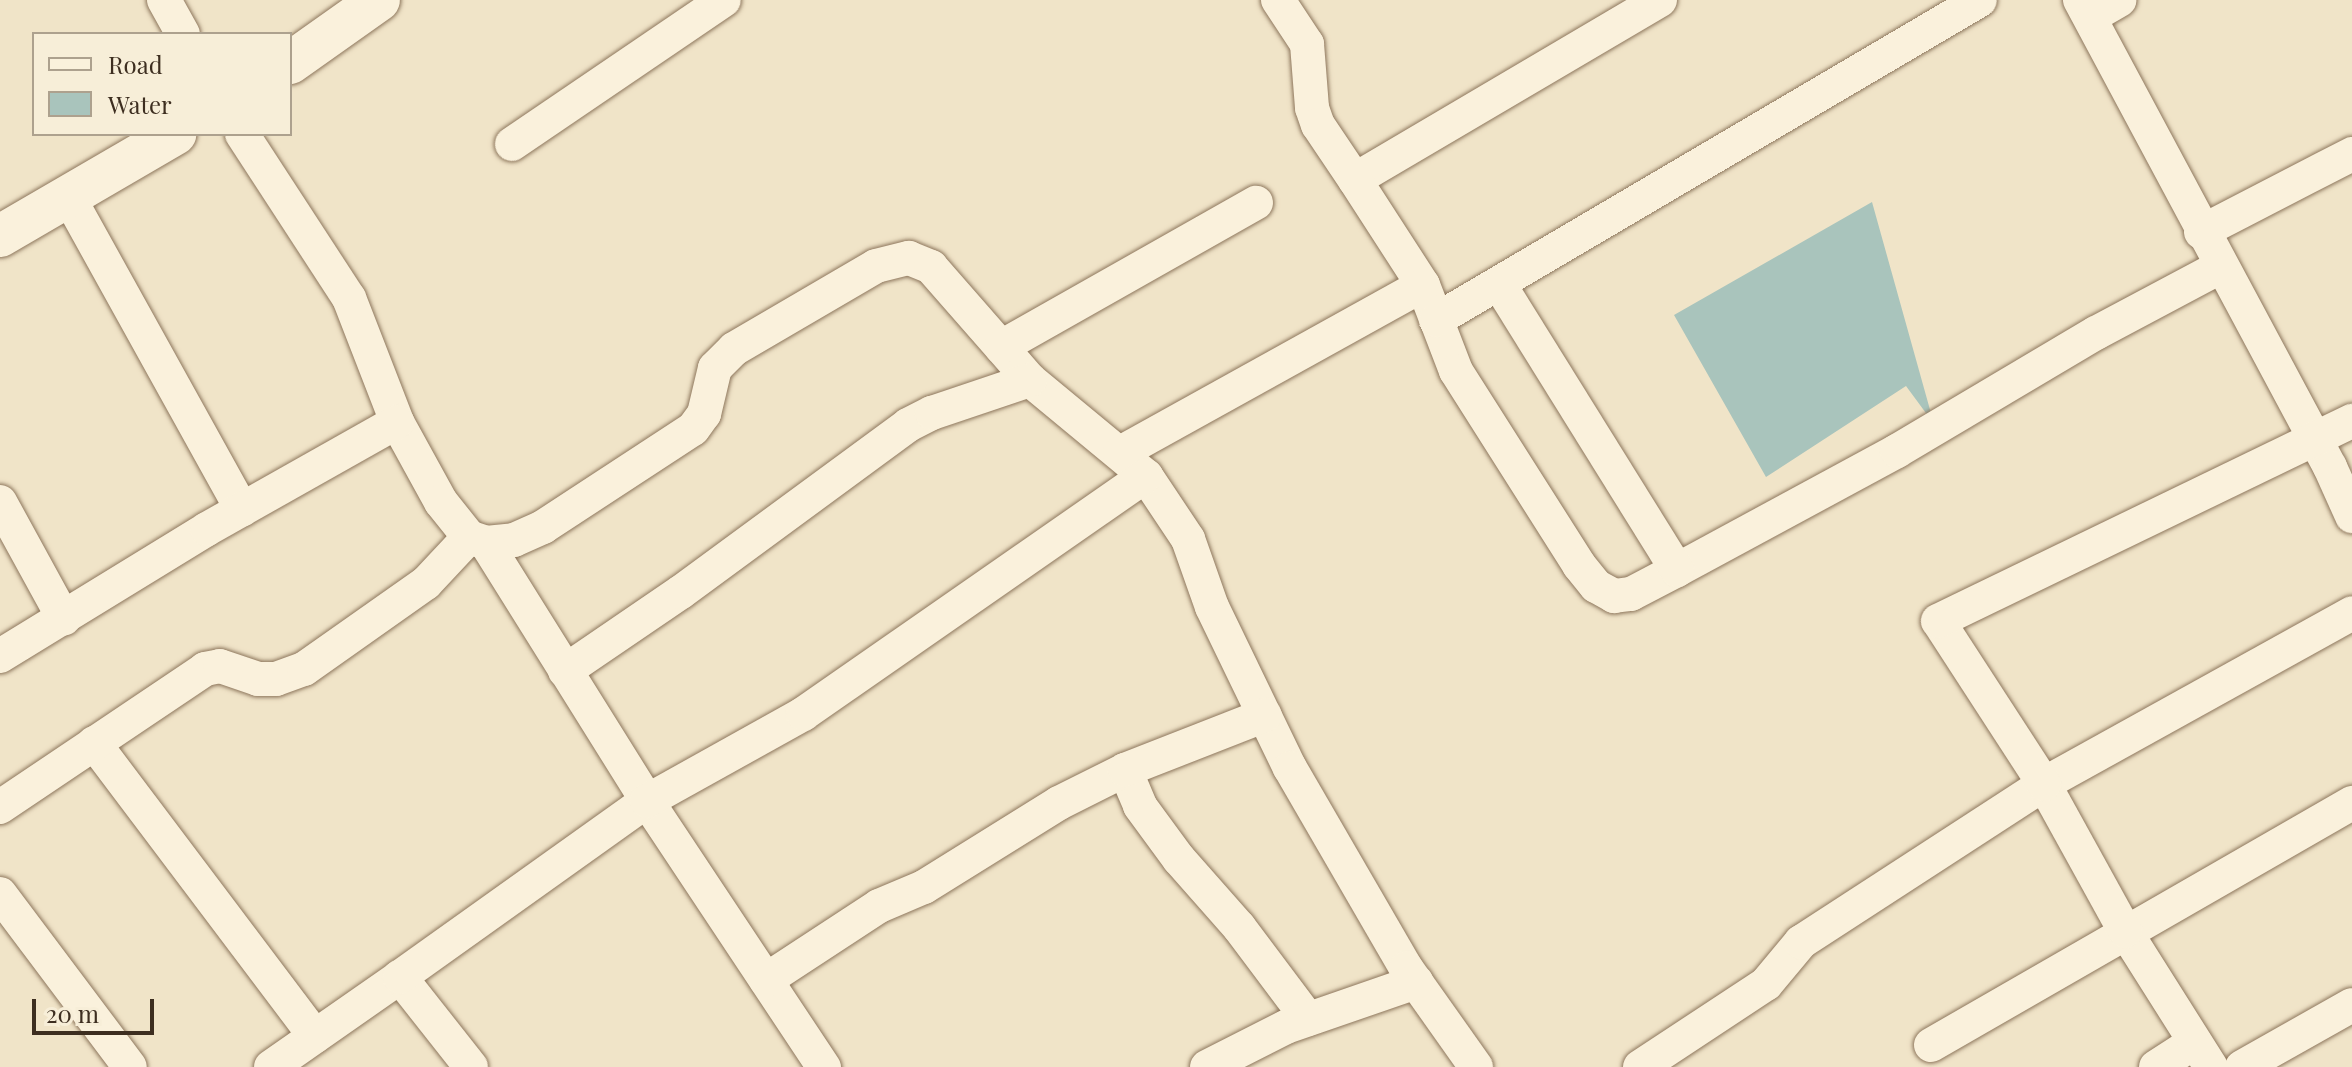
<!DOCTYPE html>
<html>
<head>
<meta charset="utf-8">
<style>
	body { margin:0 }
	#map { position:relative; width:2352px; height:1067px; overflow:hidden; background:#f0e4c8; font-family:"Playfair Display",serif }
	div>[style] { position:absolute }
	.water>* { inset:0; background:#a9c4bc }
	.roads { filter:drop-shadow(0 0 2px #8d765c) drop-shadow(0 0 2px #8d765c) }
	.minor>* { height:34px; margin:-17px; padding:0 17px; transform-origin:17px; border-radius:17px; background:#faf1dc }
	.tertiary>* { height:42px; margin:-21px; padding:0 21px; transform-origin:21px; border-radius:21px; background:#faf1dc }
	span { translate:-50% -50%; white-space:nowrap; text-align:center; line-height:1.15; -webkit-text-stroke:8px #f7eed8; paint-order:stroke }
	.legend { position:absolute; left:32px; top:32px; width:260px; height:104px; box-sizing:border-box; background:#f7eed8; border:2px solid #ada18e; margin:0; padding:10px 14px; list-style:none; font-size:24px; color:#3d2e20 }
	.legend li { display:flex; align-items:center; gap:16px; height:40px }
	.legend b { width:40px; border:2px solid #ada18e }
	.scale { position:absolute; left:32px; top:999px; width:122px; height:36px; box-sizing:border-box; border:4px solid #3d2e20; border-top:0; padding-left:10px; font-size:24px; line-height:28px; white-space:nowrap; color:#3d2e20; -webkit-text-stroke:6px #f7eed8; paint-order:stroke }
</style>
</head>
<body>
<div id="map">
	<div class="water">
		<div style="clip-path:polygon(1872px 202px,1934px 424px,1906px 386px,1766px 477px,1674px 315px)"></div>
	</div>
	<div class="roads">
		<div class="minor">
			<div style="left:164px;top:0;width:39px;rotate:61deg"></div>
			<div style="left:1278px;top:0;width:53px;rotate:56.6deg"></div>
			<div style="left:1307px;top:44px;width:64px;rotate:85.5deg"></div>
			<div style="left:1312px;top:108px;width:18px;rotate:71deg"></div>
			<div style="left:1318px;top:125px;width:66px;rotate:56.1deg"></div>
			<div style="left:1660px;top:0;width:354px;rotate:149.5deg"></div>
			<div style="left:1355px;top:180px;width:125px;rotate:57.1deg"></div>
			<div style="left:1423px;top:285px;width:92px;rotate:69deg"></div>
			<div style="left:1456px;top:371px;width:230px;rotate:57.6deg"></div>
			<div style="left:1579px;top:565px;width:27px;rotate:51deg"></div>
			<div style="left:1596px;top:586px;width:21px;rotate:29deg"></div>
			<div style="left:1614px;top:596px;width:17px;rotate:-7deg"></div>
			<div style="left:1631px;top:594px;width:52px;rotate:-27.6deg"></div>
			<div style="left:1677px;top:570px;width:250px;rotate:-28.4deg"></div>
			<div style="left:1897px;top:451px;width:231px;rotate:-30.7deg"></div>
			<div style="left:2096px;top:333px;width:140px;rotate:-28deg"></div>
			<div style="left:2080px;top:0;width:530px;rotate:61.84deg"></div>
			<div style="left:2330px;top:467px;width:54px;rotate:65.8deg"></div>
			<div style="left:2090px;top:17px;width:34px;rotate:-30deg"></div>
			<div style="left:242px;top:134px;width:196px;rotate:56.9deg"></div>
			<div style="left:349px;top:298px;width:133px;rotate:68.8deg"></div>
			<div style="left:397px;top:422px;width:91px;rotate:61.2deg"></div>
			<div style="left:441px;top:502px;width:45px;rotate:51.3deg"></div>
			<div style="left:469px;top:537px;width:18px;rotate:19deg"></div>
			<div style="left:486px;top:543px;width:28px;rotate:-6deg"></div>
			<div style="left:514px;top:540px;width:32px;rotate:-24deg"></div>
			<div style="left:543px;top:527px;width:179px;rotate:-33.2deg"></div>
			<div style="left:693px;top:429px;width:19px;rotate:-54deg"></div>
			<div style="left:704px;top:414px;width:47px;rotate:-76.6deg"></div>
			<div style="left:715px;top:368px;width:27px;rotate:-45deg"></div>
			<div style="left:734px;top:349px;width:164px;rotate:-30.3deg"></div>
			<div style="left:876px;top:266px;width:34px;rotate:-14deg"></div>
			<div style="left:909px;top:258px;width:24px;rotate:22deg"></div>
			<div style="left:931px;top:267px;width:150px;rotate:48.8deg"></div>
			<div style="left:1030px;top:380px;width:151px;rotate:39.6deg"></div>
			<div style="left:1146px;top:476px;width:76px;rotate:56.3deg"></div>
			<div style="left:1188px;top:539px;width:72px;rotate:70.6deg"></div>
			<div style="left:1212px;top:607px;width:179px;rotate:64.2deg"></div>
			<div style="left:1290px;top:768px;width:231px;rotate:59.9deg"></div>
			<div style="left:1406px;top:968px;width:121px;rotate:54.7deg"></div>
			<div style="left:512px;top:144px;width:256px;rotate:-34.2deg"></div>
			<div style="left:67px;top:194px;width:361px;rotate:61deg"></div>
			<div style="left:2201px;top:232px;width:170px;rotate:-27.3deg"></div>
			<div style="left:1499px;top:284px;width:337px;rotate:58.1deg"></div>
			<div style="left:1436px;top:320px;width:631px;rotate:-30.47deg"></div>
			<div style="left:1001px;top:347px;width:293px;rotate:-29.5deg"></div>
			<div style="left:1120px;top:453px;width:346px;rotate:-29deg"></div>
			<div style="left:0;top:502px;width:133px;rotate:61.3deg"></div>
			<div style="left:486px;top:543px;width:304px;rotate:58deg"></div>
			<div style="left:647px;top:801px;width:320px;rotate:56.4deg"></div>
			<div style="left:0;top:656px;width:243px;rotate:-31.5deg"></div>
			<div style="left:207px;top:529px;width:218px;rotate:-29.4deg"></div>
			<div style="left:565px;top:671px;width:140px;rotate:-34.3deg"></div>
			<div style="left:681px;top:592px;width:282px;rotate:-36.3deg"></div>
			<div style="left:908px;top:425px;width:27px;rotate:-27deg"></div>
			<div style="left:932px;top:413px;width:103px;rotate:-18.6deg"></div>
			<div style="left:94px;top:743px;width:367px;rotate:53deg"></div>
			<div style="left:1125px;top:770px;width:39px;rotate:67deg"></div>
			<div style="left:1140px;top:806px;width:66px;rotate:53.7deg"></div>
			<div style="left:1179px;top:859px;width:91px;rotate:48.6deg"></div>
			<div style="left:1239px;top:927px;width:115px;rotate:53.1deg"></div>
			<div style="left:0;top:807px;width:247px;rotate:-33.9deg"></div>
			<div style="left:205px;top:669px;width:15px;rotate:-11deg"></div>
			<div style="left:220px;top:666px;width:40px;rotate:18.9deg"></div>
			<div style="left:258px;top:679px;width:18px"></div>
			<div style="left:276px;top:679px;width:30px;rotate:-20deg"></div>
			<div style="left:304px;top:669px;width:149px;rotate:-35.2deg"></div>
			<div style="left:426px;top:583px;width:63px;rotate:-46.9deg"></div>
			<div style="left:0;top:894px;width:216px;rotate:53.1deg"></div>
			<div style="left:766px;top:980px;width:135px;rotate:-33.2deg"></div>
			<div style="left:879px;top:906px;width:49px;rotate:-22.9deg"></div>
			<div style="left:924px;top:887px;width:159px;rotate:-31.9deg"></div>
			<div style="left:1059px;top:803px;width:74px;rotate:-26.6deg"></div>
			<div style="left:1125px;top:770px;width:150px;rotate:-21.4deg"></div>
			<div style="left:1931px;top:1045px;width:486px;rotate:-29.9deg"></div>
			<div style="left:271px;top:1067px;width:157px;rotate:-34.9deg"></div>
			<div style="left:471px;top:1067px;width:115px;rotate:-128.3deg"></div>
			<div style="left:400px;top:977px;width:303px;rotate:-35.5deg"></div>
			<div style="left:647px;top:801px;width:179px;rotate:-29.1deg"></div>
			<div style="left:803px;top:714px;width:417px;rotate:-34.8deg"></div>
			<div style="left:1207px;top:1067px;width:89px;rotate:-26.9deg"></div>
			<div style="left:1286px;top:1027px;width:138px;rotate:-19.1deg"></div>
			<div style="left:1640px;top:1067px;width:151px;rotate:-33.4deg"></div>
			<div style="left:1766px;top:984px;width:55px;rotate:-50.2deg"></div>
			<div style="left:1801px;top:942px;width:290px;rotate:-33deg"></div>
			<div style="left:2044px;top:784px;width:352px;rotate:-29deg"></div>
			<div style="left:2156px;top:1067px;width:46px;rotate:-32.7deg"></div>
			<div style="left:2211px;top:1067px;width:161px;rotate:-122.3deg"></div>
			<div style="left:2125px;top:931px;width:168px;rotate:-118.9deg"></div>
			<div style="left:2044px;top:784px;width:194px;rotate:-123deg"></div>
			<div style="left:1938px;top:621px;width:460px;rotate:-25.8deg"></div>
			<div style="left:2242px;top:1067px;width:126px;rotate:-29.4deg"></div>
		</div>
		<div class="tertiary">
			<div style="left:290px;top:63px;width:109px;rotate:-35.3deg"></div>
			<div style="left:0;top:236px;width:203px;rotate:-30.2deg"></div>
		</div>
	</div>
	<ul class="legend">
	<li><b style="height:10px;background:#faf1dc"></b>Road</li>
	<li><b style="height:22px;background:#a9c4bc"></b>Water</li>
	</ul>
	<div class="scale">20 m</div>
</div>
</body>
</html>
